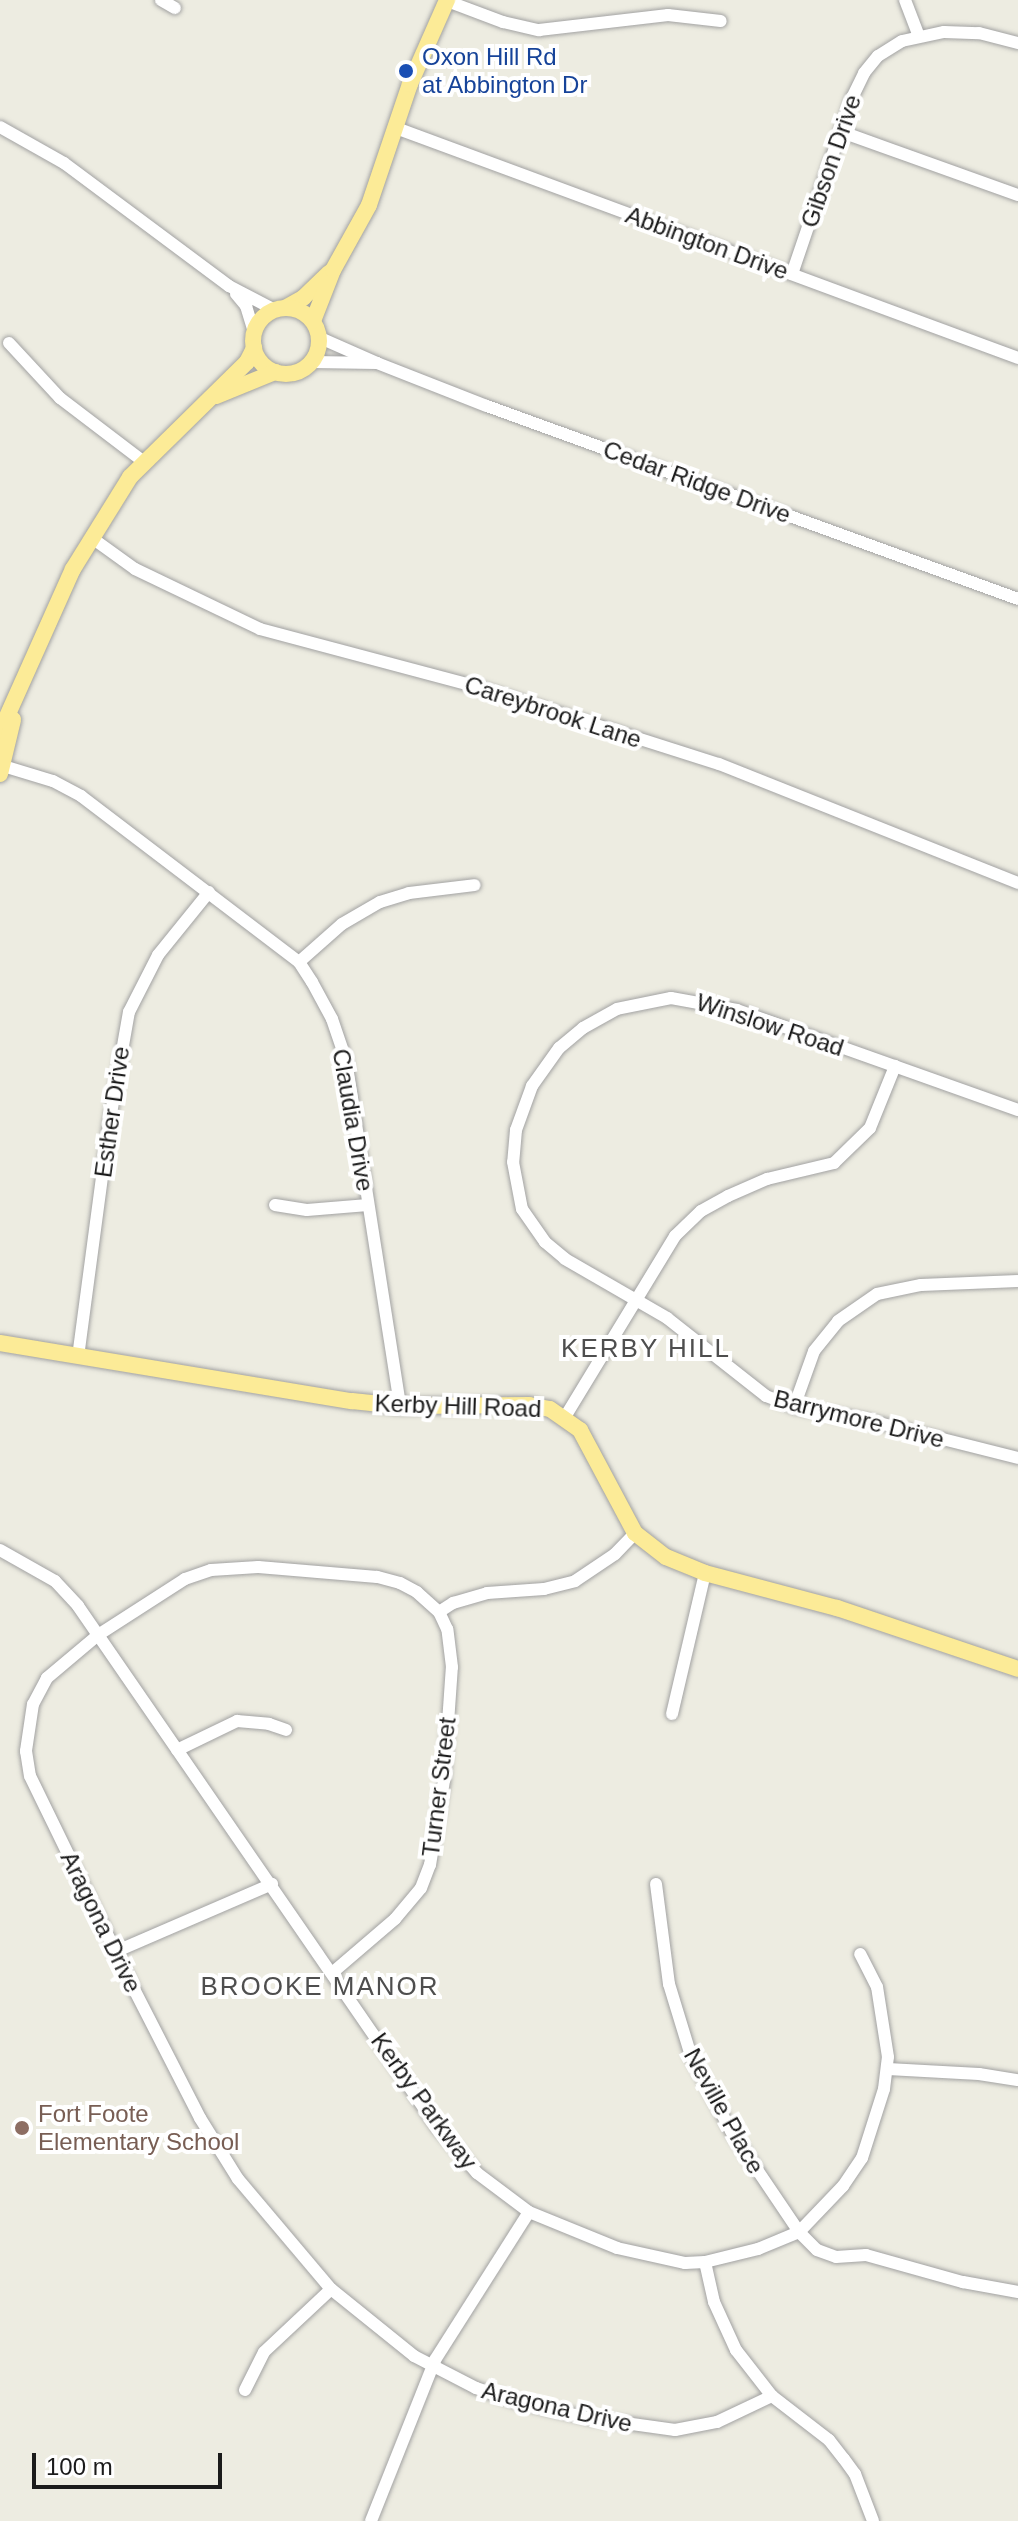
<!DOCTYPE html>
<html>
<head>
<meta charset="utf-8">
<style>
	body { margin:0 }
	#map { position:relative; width:1018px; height:2521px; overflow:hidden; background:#edece1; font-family:Arial,sans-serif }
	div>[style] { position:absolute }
	.roads { filter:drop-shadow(0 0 2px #a2a2a2) drop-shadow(0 0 2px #a2a2a2) }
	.minor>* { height:12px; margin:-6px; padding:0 6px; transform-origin:6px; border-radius:6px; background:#fff }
	.major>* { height:16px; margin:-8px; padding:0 8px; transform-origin:8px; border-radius:8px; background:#fceb97 }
	.major>.ring { margin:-8px; padding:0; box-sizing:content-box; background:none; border:16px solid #fceb97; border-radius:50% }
	.dots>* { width:22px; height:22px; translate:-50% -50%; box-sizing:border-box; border:4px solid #fff; border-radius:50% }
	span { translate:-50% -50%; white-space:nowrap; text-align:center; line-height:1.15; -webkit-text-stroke:8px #fff; paint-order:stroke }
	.transit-label { font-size:24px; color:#164399 }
	.left { translate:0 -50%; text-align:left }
	.street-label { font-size:24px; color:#1b1b1b }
	.education-label { font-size:24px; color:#785e54 }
	.neighbourhood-label { font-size:26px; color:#4e4e4e; letter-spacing:2px }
	.scale { position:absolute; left:32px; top:2453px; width:190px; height:36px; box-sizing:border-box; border:4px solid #1b1b1b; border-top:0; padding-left:10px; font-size:24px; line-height:28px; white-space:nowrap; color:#1b1b1b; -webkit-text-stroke:6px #fff; paint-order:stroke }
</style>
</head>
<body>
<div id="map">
	<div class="roads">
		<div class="minor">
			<div style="left:161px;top:0;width:16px;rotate:30deg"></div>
			<div style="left:905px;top:0;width:39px;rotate:69deg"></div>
			<div style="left:447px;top:1px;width:60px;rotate:20.6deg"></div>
			<div style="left:503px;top:22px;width:37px;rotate:13deg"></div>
			<div style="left:539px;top:30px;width:130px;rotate:-6.6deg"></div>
			<div style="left:668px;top:15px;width:53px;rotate:6.5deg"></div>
			<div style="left:0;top:127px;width:73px;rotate:29.4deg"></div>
			<div style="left:64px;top:163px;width:206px;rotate:36.7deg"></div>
			<div style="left:229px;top:286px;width:52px;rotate:27.6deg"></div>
			<div style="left:396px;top:128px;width:663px;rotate:20.29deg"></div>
			<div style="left:842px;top:132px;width:187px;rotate:19.7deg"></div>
			<div style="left:792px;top:274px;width:186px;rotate:-71.2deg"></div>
			<div style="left:852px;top:98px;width:28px;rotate:-64deg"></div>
			<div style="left:864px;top:73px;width:22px;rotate:-51deg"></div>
			<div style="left:878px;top:56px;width:28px;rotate:-32deg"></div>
			<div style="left:902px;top:41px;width:43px;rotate:-12.1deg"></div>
			<div style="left:944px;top:32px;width:35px;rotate:2deg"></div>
			<div style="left:979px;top:33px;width:40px;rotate:14.4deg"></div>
			<div style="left:236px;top:294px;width:16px;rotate:50deg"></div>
			<div style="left:246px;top:306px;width:27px;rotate:73deg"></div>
			<div style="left:9px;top:343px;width:75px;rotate:47.2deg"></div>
			<div style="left:60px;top:398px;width:106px;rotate:37.3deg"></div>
			<div style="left:312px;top:362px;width:65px;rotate:0.9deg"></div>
			<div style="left:377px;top:363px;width:62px;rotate:-156.3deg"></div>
			<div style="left:377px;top:363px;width:118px;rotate:21.4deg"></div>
			<div style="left:487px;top:406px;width:565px;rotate:19.97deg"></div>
			<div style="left:92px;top:538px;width:53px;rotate:35.8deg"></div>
			<div style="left:135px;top:569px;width:139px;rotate:25.6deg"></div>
			<div style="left:260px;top:629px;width:218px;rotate:14.9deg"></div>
			<div style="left:471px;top:685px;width:260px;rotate:17.7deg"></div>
			<div style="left:719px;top:764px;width:322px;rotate:21.7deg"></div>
			<div style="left:0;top:765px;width:55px;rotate:16.8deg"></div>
			<div style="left:53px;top:781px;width:32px;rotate:28deg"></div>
			<div style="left:81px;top:796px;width:274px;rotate:37.3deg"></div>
			<div style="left:299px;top:962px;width:24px;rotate:57deg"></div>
			<div style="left:312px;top:982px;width:42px;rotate:61.6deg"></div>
			<div style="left:332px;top:1019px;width:43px;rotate:71.1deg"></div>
			<div style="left:346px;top:1060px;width:350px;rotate:81.1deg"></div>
			<div style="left:299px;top:962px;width:57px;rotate:-41.5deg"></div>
			<div style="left:342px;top:924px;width:44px;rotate:-30.1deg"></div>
			<div style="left:380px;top:902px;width:30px;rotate:-17deg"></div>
			<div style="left:409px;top:893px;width:66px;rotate:-6.9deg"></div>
			<div style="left:1018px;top:1110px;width:298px;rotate:-160.4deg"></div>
			<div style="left:737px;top:1010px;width:67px;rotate:-169.7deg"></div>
			<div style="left:671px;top:998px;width:55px;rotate:168.5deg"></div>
			<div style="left:617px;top:1009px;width:39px;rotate:151deg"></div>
			<div style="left:583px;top:1028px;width:31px;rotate:140deg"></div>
			<div style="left:559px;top:1048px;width:47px;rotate:125.4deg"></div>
			<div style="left:532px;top:1086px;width:47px;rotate:110deg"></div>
			<div style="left:516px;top:1130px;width:32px;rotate:95deg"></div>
			<div style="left:513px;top:1162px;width:48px;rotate:79.2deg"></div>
			<div style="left:522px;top:1209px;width:40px;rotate:55.1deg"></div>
			<div style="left:545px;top:1242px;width:26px;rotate:40deg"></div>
			<div style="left:565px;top:1259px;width:118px;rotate:30deg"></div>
			<div style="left:667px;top:1318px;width:126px;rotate:38.2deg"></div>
			<div style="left:766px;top:1396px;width:30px;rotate:21deg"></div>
			<div style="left:794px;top:1407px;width:74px;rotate:10.1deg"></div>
			<div style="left:867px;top:1420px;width:156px;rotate:14.1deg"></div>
			<div style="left:275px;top:1205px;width:32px;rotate:9deg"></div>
			<div style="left:307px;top:1210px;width:61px;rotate:-4.7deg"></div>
			<div style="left:78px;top:1357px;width:234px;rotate:-82.4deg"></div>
			<div style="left:109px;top:1125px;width:115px;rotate:-80deg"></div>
			<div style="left:129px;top:1012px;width:64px;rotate:-63deg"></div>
			<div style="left:158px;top:955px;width:81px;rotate:-51deg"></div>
			<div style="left:794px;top:1407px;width:59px;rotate:-70.3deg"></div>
			<div style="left:814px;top:1351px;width:38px;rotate:-51deg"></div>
			<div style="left:838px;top:1321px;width:47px;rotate:-34.7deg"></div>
			<div style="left:877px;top:1294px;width:45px;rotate:-11.6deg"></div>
			<div style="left:921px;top:1285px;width:97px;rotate:-2.4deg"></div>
			<div style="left:565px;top:1417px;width:212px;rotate:-58.7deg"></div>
			<div style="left:675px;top:1236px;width:36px;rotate:-44deg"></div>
			<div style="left:701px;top:1211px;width:31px;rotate:-29deg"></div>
			<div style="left:728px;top:1196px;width:43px;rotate:-23.6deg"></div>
			<div style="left:767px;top:1179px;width:69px;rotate:-13.4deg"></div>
			<div style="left:834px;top:1163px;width:50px;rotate:-44.2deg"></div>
			<div style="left:870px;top:1128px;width:67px;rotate:-68deg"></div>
			<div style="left:0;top:1550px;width:63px;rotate:29.4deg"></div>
			<div style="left:55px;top:1581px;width:34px;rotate:47deg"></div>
			<div style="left:78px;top:1606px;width:633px;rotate:55.43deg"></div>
			<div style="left:437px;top:2127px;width:61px;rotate:49deg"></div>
			<div style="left:477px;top:2173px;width:65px;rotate:36.9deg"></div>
			<div style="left:529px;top:2212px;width:95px;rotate:22.2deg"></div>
			<div style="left:617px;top:2248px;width:70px;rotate:12.4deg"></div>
			<div style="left:685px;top:2263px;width:20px;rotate:-3deg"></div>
			<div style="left:705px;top:2262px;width:55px;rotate:-13.8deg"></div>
			<div style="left:758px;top:2249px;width:44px;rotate:-22.5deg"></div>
			<div style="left:799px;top:2232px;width:64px;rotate:-46.3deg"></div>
			<div style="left:843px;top:2186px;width:34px;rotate:-56deg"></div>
			<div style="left:862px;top:2158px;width:72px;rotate:-72.3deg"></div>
			<div style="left:884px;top:2089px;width:32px;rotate:-83deg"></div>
			<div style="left:888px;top:2057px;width:71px;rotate:-98.9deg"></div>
			<div style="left:877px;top:1987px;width:37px;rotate:-117deg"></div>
			<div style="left:439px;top:1612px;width:17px;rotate:-33deg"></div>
			<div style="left:453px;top:1603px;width:35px;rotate:-16deg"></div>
			<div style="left:487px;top:1593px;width:57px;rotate:-4deg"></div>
			<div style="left:544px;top:1589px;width:32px;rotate:-14deg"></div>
			<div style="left:575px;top:1581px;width:48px;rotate:-34deg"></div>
			<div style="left:615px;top:1554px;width:29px;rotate:-46deg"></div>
			<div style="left:672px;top:1714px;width:145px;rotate:-76.8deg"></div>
			<div style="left:177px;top:1750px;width:67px;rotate:-25.8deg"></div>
			<div style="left:237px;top:1721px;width:32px;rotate:5deg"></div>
			<div style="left:269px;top:1724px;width:18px;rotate:19deg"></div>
			<div style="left:656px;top:1884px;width:101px;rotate:82.6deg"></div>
			<div style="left:669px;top:1984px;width:75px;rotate:73deg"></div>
			<div style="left:691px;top:2056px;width:85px;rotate:61.9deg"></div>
			<div style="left:731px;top:2131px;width:122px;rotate:56deg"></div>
			<div style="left:799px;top:2232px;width:25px;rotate:45deg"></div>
			<div style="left:817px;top:2250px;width:20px;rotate:20deg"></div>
			<div style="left:836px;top:2257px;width:30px;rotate:-4deg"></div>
			<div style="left:866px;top:2255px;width:101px;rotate:15.6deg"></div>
			<div style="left:963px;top:2282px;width:56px;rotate:10.3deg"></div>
			<div style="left:117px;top:1951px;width:169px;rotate:-23.4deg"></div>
			<div style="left:332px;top:1973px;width:83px;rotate:-40.6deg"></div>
			<div style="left:395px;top:1919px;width:40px;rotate:-50deg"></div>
			<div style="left:421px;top:1888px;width:25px;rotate:-69deg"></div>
			<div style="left:430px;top:1865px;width:86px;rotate:-80.6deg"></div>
			<div style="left:444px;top:1780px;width:113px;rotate:-86deg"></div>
			<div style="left:452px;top:1667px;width:38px;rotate:-97deg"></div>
			<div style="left:447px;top:1629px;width:19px;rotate:-115deg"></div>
			<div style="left:439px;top:1612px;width:30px;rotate:-138deg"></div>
			<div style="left:417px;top:1592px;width:19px;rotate:-152deg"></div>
			<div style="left:400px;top:1583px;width:24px;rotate:-165deg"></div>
			<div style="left:377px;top:1577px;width:119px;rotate:-175.2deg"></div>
			<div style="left:258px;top:1567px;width:47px;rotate:176.3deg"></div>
			<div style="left:211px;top:1570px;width:28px;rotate:161deg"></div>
			<div style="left:185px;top:1579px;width:103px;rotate:147.2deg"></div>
			<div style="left:98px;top:1635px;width:67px;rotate:139.9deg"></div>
			<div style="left:47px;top:1678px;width:30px;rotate:118deg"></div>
			<div style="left:33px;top:1704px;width:48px;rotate:98.5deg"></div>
			<div style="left:26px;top:1751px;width:25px;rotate:81deg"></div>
			<div style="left:30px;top:1776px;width:239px;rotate:64deg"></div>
			<div style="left:135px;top:1991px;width:143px;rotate:62.9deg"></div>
			<div style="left:200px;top:2118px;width:72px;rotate:58.1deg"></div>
			<div style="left:238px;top:2179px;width:144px;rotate:49.8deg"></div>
			<div style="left:331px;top:2289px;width:107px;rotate:38.9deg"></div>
			<div style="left:414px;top:2356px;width:70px;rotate:27.3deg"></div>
			<div style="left:476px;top:2388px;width:43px;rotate:18.9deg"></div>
			<div style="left:517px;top:2402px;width:74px;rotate:12.5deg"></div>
			<div style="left:589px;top:2418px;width:87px;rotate:7.9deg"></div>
			<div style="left:675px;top:2430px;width:43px;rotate:-10.8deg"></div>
			<div style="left:717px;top:2422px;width:61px;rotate:-25.3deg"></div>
			<div style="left:888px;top:2069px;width:91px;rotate:3.1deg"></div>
			<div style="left:979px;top:2074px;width:39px;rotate:9deg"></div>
			<div style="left:705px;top:2262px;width:41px;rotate:77.3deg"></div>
			<div style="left:714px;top:2302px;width:53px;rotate:65.4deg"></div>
			<div style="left:736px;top:2350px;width:58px;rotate:52deg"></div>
			<div style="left:772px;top:2396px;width:72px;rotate:37.7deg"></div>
			<div style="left:829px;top:2440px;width:24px;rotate:52deg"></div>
			<div style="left:844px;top:2459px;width:19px;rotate:54deg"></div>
			<div style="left:855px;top:2474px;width:50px;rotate:69deg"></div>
			<div style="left:245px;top:2390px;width:42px;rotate:-63.4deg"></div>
			<div style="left:264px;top:2352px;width:92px;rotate:-43.2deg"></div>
			<div style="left:371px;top:2521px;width:173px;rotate:-68.3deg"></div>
			<div style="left:435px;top:2360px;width:175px;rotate:-57.6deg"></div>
		</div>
		<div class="major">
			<div style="left:285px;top:308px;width:21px;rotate:-29deg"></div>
			<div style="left:303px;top:298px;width:36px;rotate:-44deg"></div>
			<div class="ring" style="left:253px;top:308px;width:50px;height:50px"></div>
			<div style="left:313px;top:321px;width:55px;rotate:-68.6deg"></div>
			<div style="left:333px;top:270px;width:74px;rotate:-61deg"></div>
			<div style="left:369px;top:205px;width:128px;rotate:-71.3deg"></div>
			<div style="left:410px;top:84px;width:92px;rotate:-66.2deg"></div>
			<div style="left:216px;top:396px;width:64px;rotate:-22.1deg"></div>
			<div style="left:0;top:732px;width:179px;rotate:-65.9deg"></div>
			<div style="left:73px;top:569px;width:108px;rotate:-58.2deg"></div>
			<div style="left:130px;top:477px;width:164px;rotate:-44.5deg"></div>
			<div style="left:247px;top:362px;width:16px;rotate:-63deg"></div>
			<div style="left:0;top:774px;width:56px;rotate:-76.5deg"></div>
			<div style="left:0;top:1343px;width:357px;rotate:9.4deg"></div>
			<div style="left:352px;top:1401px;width:48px;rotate:5.9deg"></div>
			<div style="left:400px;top:1406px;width:129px;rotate:-0.4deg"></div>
			<div style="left:529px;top:1405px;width:21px;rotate:11deg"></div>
			<div style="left:550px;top:1409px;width:37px;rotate:35deg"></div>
			<div style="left:580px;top:1430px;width:117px;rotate:61.9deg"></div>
			<div style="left:635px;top:1533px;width:39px;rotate:38deg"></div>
			<div style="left:666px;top:1557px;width:42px;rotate:22.3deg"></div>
			<div style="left:705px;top:1573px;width:137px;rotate:14.9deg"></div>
			<div style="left:837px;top:1608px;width:191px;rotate:18.6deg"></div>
		</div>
	</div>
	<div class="dots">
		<div style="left:406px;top:71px;background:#1a4fb4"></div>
		<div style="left:22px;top:2128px;background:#8d6e63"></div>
	</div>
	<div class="transit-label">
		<span class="left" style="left:422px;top:71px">Oxon Hill Rd<br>at Abbington Dr</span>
	</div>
	<div class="street-label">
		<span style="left:831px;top:161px;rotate:-71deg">Gibson Drive</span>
		<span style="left:707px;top:243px;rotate:20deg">Abbington Drive</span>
		<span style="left:697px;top:482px;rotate:20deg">Cedar Ridge Drive</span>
		<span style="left:553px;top:712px;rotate:18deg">Careybrook Lane</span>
		<span style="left:770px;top:1025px;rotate:18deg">Winslow Road</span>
		<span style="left:112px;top:1112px;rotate:-82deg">Esther Drive</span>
		<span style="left:353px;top:1120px;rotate:80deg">Claudia Drive</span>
		<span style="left:458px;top:1406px;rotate:2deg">Kerby Hill Road</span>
		<span style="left:859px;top:1419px;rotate:14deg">Barrymore Drive</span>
		<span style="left:439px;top:1787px;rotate:-83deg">Turner Street</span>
		<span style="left:101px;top:1922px;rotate:64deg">Aragona Drive</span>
		<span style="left:424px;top:2101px;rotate:54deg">Kerby Parkway</span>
		<span style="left:724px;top:2111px;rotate:61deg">Neville Place</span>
		<span style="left:557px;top:2407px;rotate:13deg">Aragona Drive</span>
	</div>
	<div class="education-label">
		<span class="left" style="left:38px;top:2128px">Fort Foote<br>Elementary School</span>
	</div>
	<div class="neighbourhood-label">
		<span style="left:646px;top:1349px">KERBY HILL</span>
		<span style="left:320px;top:1987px">BROOKE MANOR</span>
	</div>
	<div class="scale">100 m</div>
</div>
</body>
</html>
